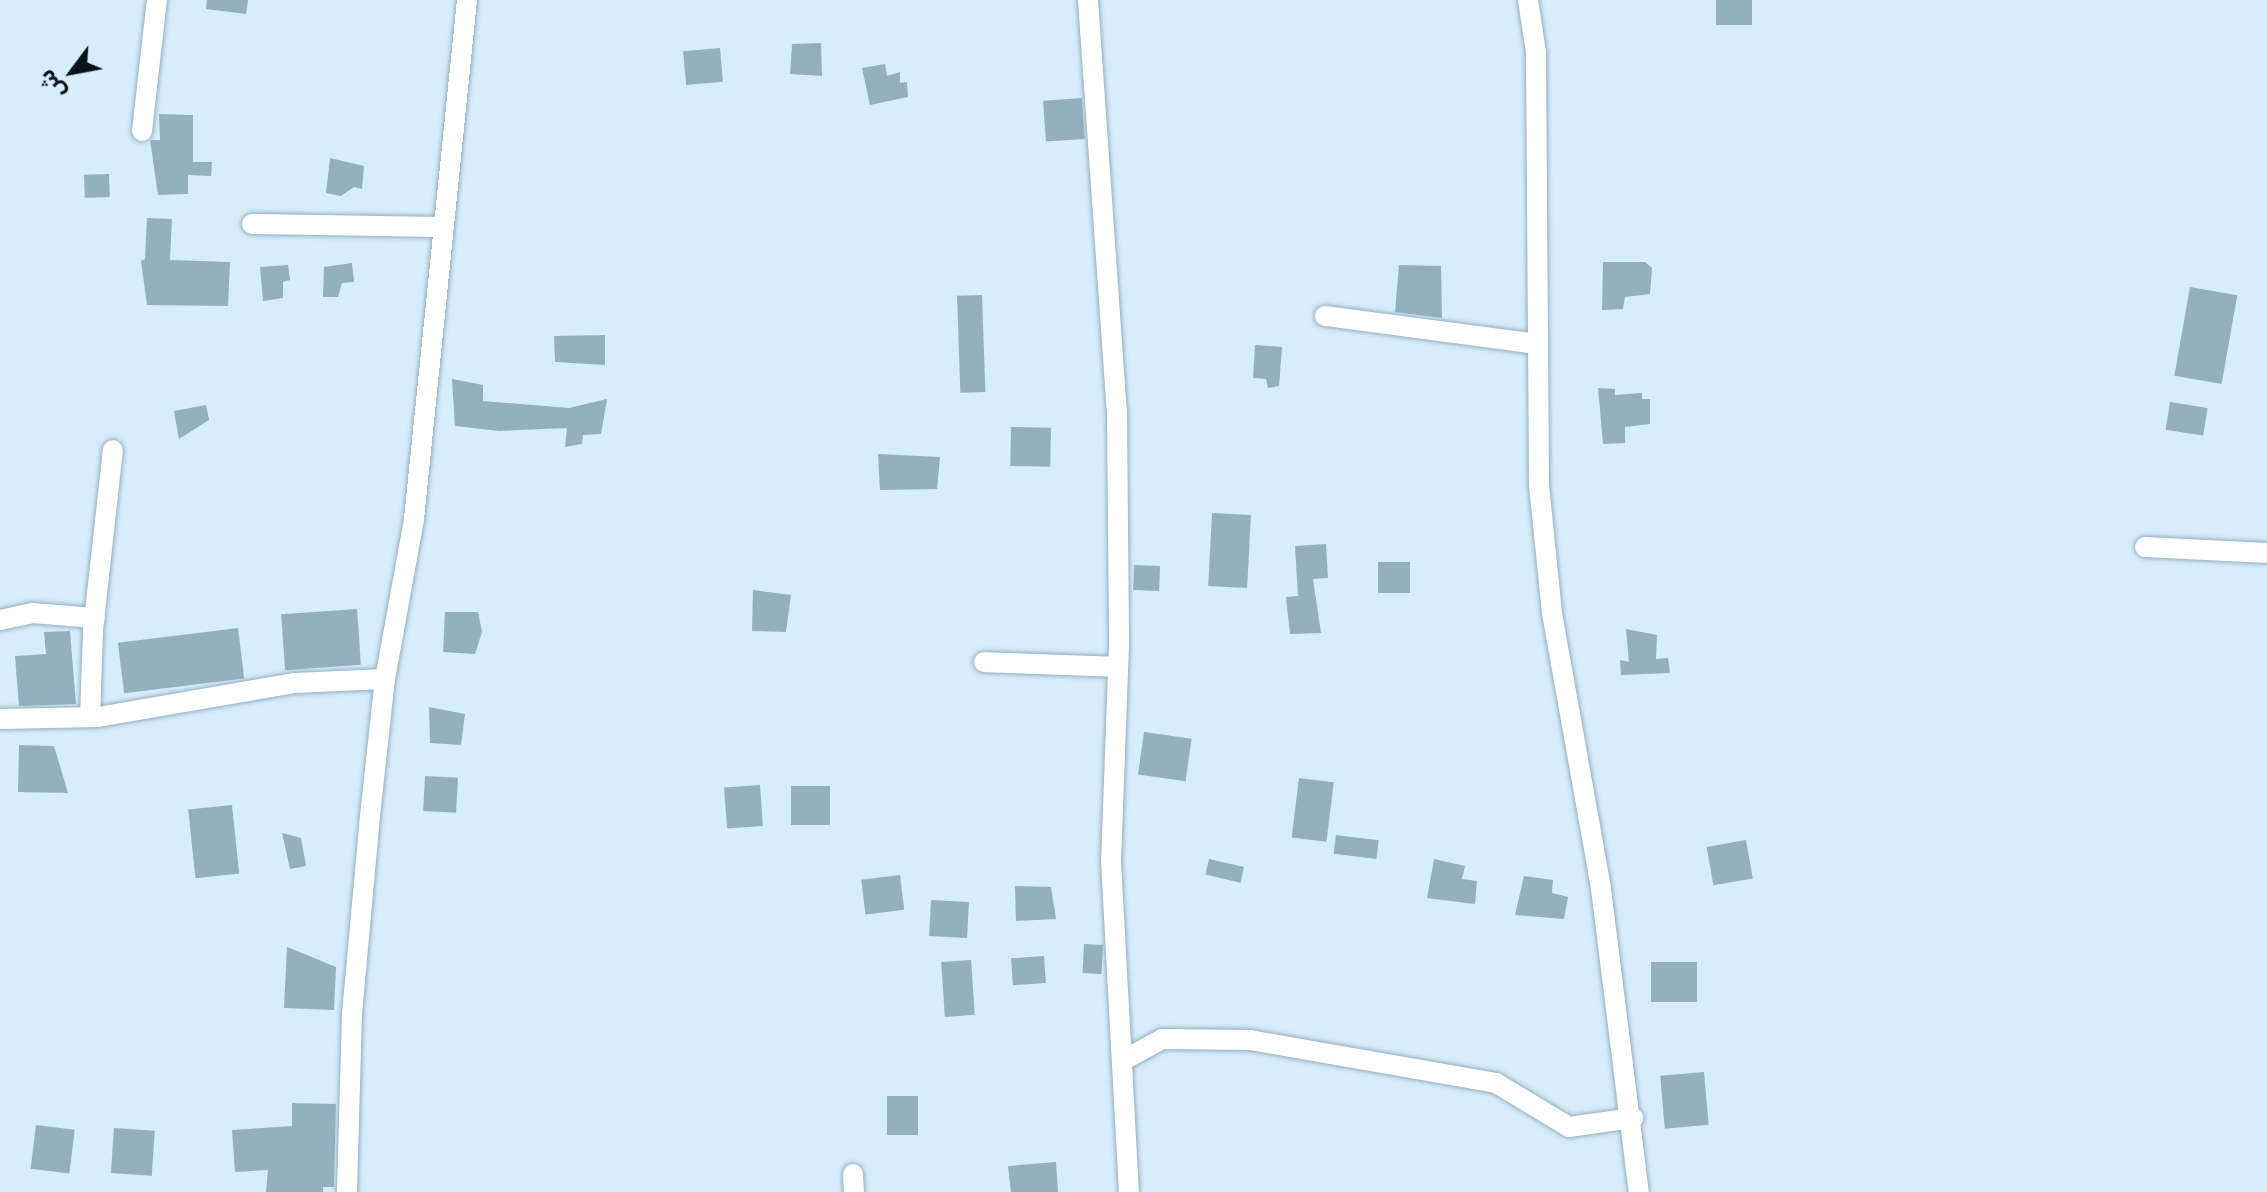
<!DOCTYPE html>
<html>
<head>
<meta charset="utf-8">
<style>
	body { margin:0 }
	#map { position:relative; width:2267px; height:1192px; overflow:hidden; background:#d6edfb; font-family:Manrope,"Noto Sans Arabic",sans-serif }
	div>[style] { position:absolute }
	.building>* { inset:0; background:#94afc0; transform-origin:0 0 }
	.roads { filter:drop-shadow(0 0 2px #94afc0) drop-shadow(0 0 2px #94afc0) }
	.minor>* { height:20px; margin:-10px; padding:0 10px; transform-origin:10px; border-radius:10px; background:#fff }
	span { translate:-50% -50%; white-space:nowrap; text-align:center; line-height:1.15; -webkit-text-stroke:8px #d6edfb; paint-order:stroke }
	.north { position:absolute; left:32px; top:32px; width:80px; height:80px; -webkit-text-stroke:6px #d6edfb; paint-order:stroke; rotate:238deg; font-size:22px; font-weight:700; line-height:32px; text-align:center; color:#091319 }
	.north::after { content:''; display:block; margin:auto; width:28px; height:36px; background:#091319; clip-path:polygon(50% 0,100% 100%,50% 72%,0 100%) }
</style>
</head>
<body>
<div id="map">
	<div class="building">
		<div style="clip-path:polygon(207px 0,248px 0,246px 14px,206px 9px)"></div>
		<div style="left:1716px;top:0;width:36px;height:25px"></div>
		<div style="clip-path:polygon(821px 43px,822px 76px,790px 74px,792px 44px)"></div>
		<div style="left:720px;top:48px;width:34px;height:37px;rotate:85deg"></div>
		<div style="clip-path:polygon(885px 64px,887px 76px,900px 72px,900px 83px,907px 82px,908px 97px,870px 105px,862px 68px)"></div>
		<div style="left:1082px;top:98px;width:41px;height:39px;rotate:86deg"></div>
		<div style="clip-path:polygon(159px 114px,193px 115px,193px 162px,212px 162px,211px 176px,188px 175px,188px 194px,158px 195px,150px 140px,160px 140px)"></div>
		<div style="clip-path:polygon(330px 158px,364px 166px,362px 189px,354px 187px,341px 196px,326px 193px)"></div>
		<div style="left:109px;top:174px;width:23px;height:25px;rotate:88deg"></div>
		<div style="clip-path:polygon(147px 218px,172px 219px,170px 260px,230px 262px,228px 306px,147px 305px,141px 261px,145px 259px)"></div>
		<div style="clip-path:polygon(1603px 262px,1645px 262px,1652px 268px,1650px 294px,1625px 297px,1623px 309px,1602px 310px)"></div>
		<div style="clip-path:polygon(352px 263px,354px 282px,342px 283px,338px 297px,323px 297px,324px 267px)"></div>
		<div style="clip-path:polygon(288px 265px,290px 280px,283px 282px,283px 298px,263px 301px,260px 267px)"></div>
		<div style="clip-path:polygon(1399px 265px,1441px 266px,1442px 318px,1395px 312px)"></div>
		<div style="left:2190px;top:287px;width:48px;height:90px;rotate:10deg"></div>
		<div style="left:982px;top:295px;width:97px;height:25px;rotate:88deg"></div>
		<div style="clip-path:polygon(605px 335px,605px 365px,555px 362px,554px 336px)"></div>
		<div style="clip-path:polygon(1255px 345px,1282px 347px,1279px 386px,1268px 388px,1266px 379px,1253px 378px)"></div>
		<div style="clip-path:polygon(452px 379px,483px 385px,483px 401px,569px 408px,607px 399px,601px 434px,583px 435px,582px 444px,565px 447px,567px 428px,499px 431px,455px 426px)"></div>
		<div style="clip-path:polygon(1598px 388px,1615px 389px,1615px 395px,1642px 393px,1642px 399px,1650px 399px,1650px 424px,1625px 427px,1625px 443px,1603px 444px)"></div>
		<div style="left:2170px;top:402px;width:38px;height:28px;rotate:9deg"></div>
		<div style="clip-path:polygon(206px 405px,209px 420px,179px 439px,174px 411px)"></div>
		<div style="left:1011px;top:427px;width:40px;height:39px;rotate:1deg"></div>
		<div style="clip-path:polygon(878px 454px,940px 457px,937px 489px,880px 490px)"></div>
		<div style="left:1212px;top:513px;width:39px;height:73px;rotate:3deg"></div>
		<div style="clip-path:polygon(1326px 544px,1328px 578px,1313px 579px,1321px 633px,1290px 634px,1286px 597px,1298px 596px,1295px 546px)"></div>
		<div style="left:1378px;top:562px;width:32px;height:31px"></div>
		<div style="left:1134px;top:565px;width:26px;height:25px;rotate:2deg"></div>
		<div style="clip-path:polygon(753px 590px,791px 595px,786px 632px,752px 631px)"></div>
		<div style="left:357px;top:609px;width:56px;height:76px;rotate:86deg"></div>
		<div style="clip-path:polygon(445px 612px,478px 612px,482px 632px,475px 654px,443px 652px)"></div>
		<div style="left:238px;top:628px;width:51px;height:121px;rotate:83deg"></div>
		<div style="clip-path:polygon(1626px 629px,1657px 635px,1656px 659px,1668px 658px,1670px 673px,1621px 675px,1620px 660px,1629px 662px)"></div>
		<div style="clip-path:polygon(70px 631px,76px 704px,19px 706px,15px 656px,46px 654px,44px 632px)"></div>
		<div style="clip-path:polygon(429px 707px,465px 714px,461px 745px,430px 743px)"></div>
		<div style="left:1144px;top:732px;width:48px;height:43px;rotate:8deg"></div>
		<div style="clip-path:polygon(19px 745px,54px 746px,68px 793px,18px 792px)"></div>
		<div style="left:425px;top:776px;width:33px;height:35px;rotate:3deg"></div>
		<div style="left:1299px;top:778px;width:35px;height:60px;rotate:7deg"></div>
		<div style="left:760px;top:785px;width:41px;height:36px;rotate:86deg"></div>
		<div style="left:830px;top:786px;width:39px;height:39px;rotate:90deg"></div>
		<div style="left:232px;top:805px;width:69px;height:44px;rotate:84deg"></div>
		<div style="clip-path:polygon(282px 833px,301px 838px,306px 866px,290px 869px)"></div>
		<div style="left:1336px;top:835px;width:43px;height:19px;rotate:7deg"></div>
		<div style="left:1746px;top:840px;width:39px;height:40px;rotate:80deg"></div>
		<div style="left:1209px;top:859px;width:36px;height:16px;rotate:13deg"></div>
		<div style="clip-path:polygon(1434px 859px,1465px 866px,1462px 879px,1477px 881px,1475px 904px,1427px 898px)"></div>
		<div style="left:900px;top:875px;width:35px;height:39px;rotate:83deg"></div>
		<div style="clip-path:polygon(1524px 876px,1553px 880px,1552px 893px,1568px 897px,1564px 919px,1515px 915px)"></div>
		<div style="clip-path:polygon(1015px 886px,1051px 887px,1056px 919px,1016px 921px)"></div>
		<div style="left:931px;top:900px;width:38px;height:36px;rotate:3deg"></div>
		<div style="left:1084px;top:944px;width:19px;height:29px;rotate:3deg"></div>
		<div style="clip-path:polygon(287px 947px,336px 967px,334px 1010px,284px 1008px)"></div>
		<div style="left:1044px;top:956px;width:27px;height:33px;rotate:86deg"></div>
		<div style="left:971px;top:960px;width:55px;height:30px;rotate:86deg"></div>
		<div style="left:1651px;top:962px;width:46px;height:40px"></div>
		<div style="left:1704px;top:1072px;width:53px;height:44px;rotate:85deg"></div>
		<div style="left:887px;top:1096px;width:31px;height:39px"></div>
		<div style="clip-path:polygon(292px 1103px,336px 1104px,334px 1187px,323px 1187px,323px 1192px,266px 1192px,268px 1170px,235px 1172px,232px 1130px,292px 1126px)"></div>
		<div style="left:36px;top:1125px;width:39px;height:44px;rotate:7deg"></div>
		<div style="left:114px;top:1128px;width:41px;height:45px;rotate:4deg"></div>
		<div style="clip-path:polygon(1056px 1162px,1058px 1192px,1011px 1192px,1008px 1166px)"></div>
	</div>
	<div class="roads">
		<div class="minor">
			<div style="left:1088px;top:0;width:411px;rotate:86deg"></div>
			<div style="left:1117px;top:410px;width:234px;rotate:89.5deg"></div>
			<div style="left:1119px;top:644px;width:217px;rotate:92.1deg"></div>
			<div style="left:1111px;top:861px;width:331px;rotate:86.9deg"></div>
			<div style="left:1528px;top:0;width:53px;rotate:81.3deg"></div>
			<div style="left:1536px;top:52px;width:433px;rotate:89.6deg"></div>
			<div style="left:1539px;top:485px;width:129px;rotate:84.2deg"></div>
			<div style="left:1552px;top:613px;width:280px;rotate:79.9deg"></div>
			<div style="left:1601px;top:889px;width:305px;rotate:82.9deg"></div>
			<div style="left:142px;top:131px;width:132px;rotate:-83.5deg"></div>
			<div style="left:252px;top:224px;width:192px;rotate:0.9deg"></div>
			<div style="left:1325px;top:316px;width:214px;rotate:7.5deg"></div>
			<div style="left:2145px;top:547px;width:122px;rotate:2.8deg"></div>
			<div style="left:0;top:620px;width:33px;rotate:-12deg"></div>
			<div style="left:32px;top:613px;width:63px;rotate:4.5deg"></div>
			<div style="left:984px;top:662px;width:134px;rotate:2.1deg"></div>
			<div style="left:90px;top:717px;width:87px;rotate:-88deg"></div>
			<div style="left:93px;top:630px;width:181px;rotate:-83.7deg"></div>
			<div style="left:0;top:719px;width:98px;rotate:-1.2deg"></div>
			<div style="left:98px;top:717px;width:200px;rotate:-9.8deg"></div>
			<div style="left:295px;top:683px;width:90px;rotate:-2.5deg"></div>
			<div style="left:1124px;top:1060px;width:43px;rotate:-28.9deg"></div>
			<div style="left:1162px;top:1039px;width:88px;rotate:0.7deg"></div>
			<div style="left:1250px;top:1040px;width:250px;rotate:9.9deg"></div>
			<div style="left:1496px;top:1083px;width:85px;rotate:31.1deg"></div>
			<div style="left:1569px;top:1127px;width:65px;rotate:-8deg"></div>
			<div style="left:853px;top:1174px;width:18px;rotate:87deg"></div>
			<div style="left:347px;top:1192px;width:178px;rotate:-88.4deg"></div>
			<div style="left:352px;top:1014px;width:199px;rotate:-84.8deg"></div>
			<div style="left:370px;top:816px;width:138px;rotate:-83.8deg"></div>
			<div style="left:385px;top:679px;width:163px;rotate:-79.7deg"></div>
			<div style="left:414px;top:519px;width:522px;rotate:-84.17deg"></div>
		</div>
	</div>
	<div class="north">ش</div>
</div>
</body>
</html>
